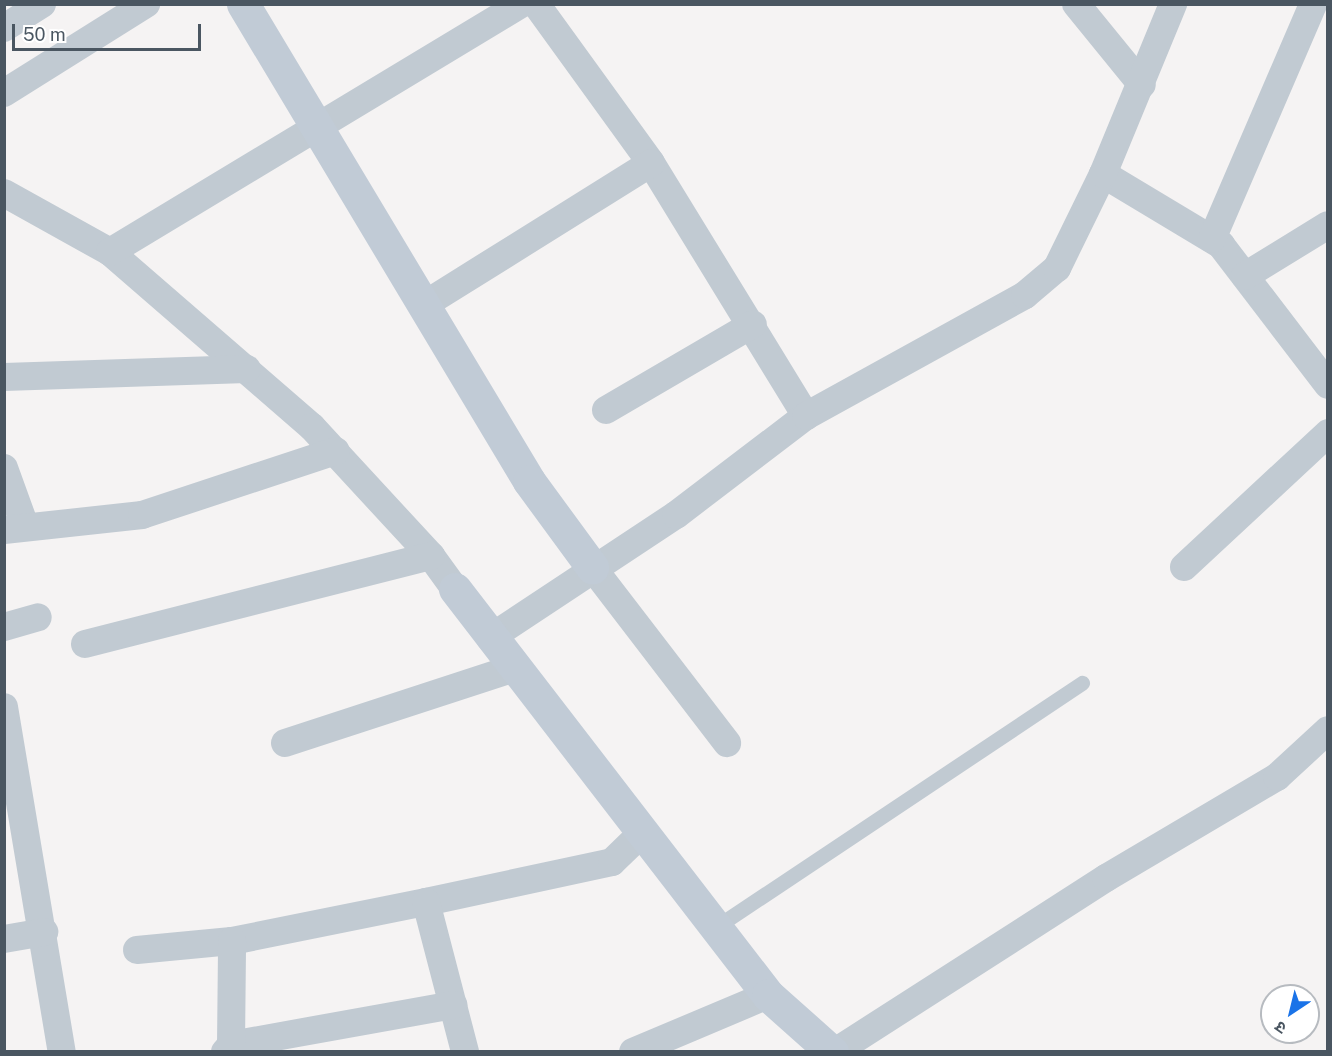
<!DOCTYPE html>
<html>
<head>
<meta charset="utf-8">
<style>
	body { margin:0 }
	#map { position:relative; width:1332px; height:1056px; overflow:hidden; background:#f5f3f3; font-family:"Public Sans","Noto Sans Devanagari",sans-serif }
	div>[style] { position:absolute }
	.lane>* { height:15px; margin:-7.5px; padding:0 7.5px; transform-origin:7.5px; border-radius:7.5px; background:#c1cad2 }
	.street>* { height:28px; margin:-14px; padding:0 14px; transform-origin:14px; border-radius:14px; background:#c1cad2 }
	.secondary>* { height:33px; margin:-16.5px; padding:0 16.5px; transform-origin:16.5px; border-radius:16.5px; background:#c1cbd6 }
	span { translate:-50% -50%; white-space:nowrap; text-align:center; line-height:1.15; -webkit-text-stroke:4.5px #fff; paint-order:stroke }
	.frame { position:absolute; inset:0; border:6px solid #4a5661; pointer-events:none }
	.north { position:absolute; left:1260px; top:984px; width:60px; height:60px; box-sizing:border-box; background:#fff; border:2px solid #b7bbc0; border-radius:50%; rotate:215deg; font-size:16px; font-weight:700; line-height:24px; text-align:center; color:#4a5661 }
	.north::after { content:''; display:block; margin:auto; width:21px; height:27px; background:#1a73e8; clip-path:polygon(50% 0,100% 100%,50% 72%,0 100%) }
	.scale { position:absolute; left:12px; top:24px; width:189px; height:27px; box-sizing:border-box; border:3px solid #4a5661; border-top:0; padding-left:8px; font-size:18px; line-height:21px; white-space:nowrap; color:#4a5661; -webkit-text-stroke:4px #fff; paint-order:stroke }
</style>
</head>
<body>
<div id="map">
	<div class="lane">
		<div style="left:716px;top:927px;width:440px;rotate:-33.7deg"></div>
	</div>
	<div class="street">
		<div style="left:536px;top:4px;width:196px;rotate:54.1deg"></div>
		<div style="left:651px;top:163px;width:297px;rotate:58.5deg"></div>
		<div style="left:1076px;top:4px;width:104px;rotate:50.8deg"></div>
		<div style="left:4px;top:28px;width:45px;rotate:-32.3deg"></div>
		<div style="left:4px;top:93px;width:168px;rotate:-32.1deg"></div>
		<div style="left:1103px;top:174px;width:138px;rotate:31deg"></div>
		<div style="left:1221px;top:245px;width:176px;rotate:52.6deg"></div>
		<div style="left:4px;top:193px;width:121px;rotate:29.1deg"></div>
		<div style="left:110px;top:252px;width:267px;rotate:40.9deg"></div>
		<div style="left:312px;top:427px;width:176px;rotate:47.3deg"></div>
		<div style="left:431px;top:556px;width:41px;rotate:54deg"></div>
		<div style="left:1212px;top:239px;width:256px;rotate:-66.7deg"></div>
		<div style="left:110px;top:252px;width:480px;rotate:-31.1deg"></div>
		<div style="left:1245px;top:276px;width:97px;rotate:-31.6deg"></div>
		<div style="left:427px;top:303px;width:264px;rotate:-32deg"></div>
		<div style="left:4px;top:377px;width:243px;rotate:-1.9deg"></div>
		<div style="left:606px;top:410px;width:170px;rotate:-30.3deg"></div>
		<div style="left:4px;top:468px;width:62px;rotate:70.1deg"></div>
		<div style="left:4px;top:530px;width:139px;rotate:-6.2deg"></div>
		<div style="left:142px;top:515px;width:204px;rotate:-18.3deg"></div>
		<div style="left:592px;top:567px;width:222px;rotate:52.5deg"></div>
		<div style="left:1184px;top:567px;width:197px;rotate:-42.9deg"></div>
		<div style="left:4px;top:627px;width:35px;rotate:-16deg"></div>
		<div style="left:490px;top:638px;width:223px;rotate:-33.5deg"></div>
		<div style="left:676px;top:515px;width:163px;rotate:-37.3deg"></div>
		<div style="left:806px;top:416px;width:250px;rotate:-28.9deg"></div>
		<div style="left:1025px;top:295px;width:42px;rotate:-40.2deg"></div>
		<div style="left:1057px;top:268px;width:105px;rotate:-63.9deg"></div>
		<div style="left:1103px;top:174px;width:184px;rotate:-67.6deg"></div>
		<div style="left:85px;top:644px;width:357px;rotate:-14.3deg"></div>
		<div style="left:4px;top:707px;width:350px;rotate:80.5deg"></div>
		<div style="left:285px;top:743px;width:239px;rotate:-18.1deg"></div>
		<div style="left:426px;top:902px;width:190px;rotate:-12.1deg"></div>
		<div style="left:612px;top:862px;width:43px;rotate:-44.1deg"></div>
		<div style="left:4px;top:939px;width:41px;rotate:-9.9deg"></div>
		<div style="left:137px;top:950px;width:95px;rotate:-5.4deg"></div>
		<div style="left:232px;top:941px;width:198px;rotate:-11.4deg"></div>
		<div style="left:426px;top:902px;width:155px;rotate:75.4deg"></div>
		<div style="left:231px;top:1045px;width:226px;rotate:-10.2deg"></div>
		<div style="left:225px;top:1052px;width:9px;rotate:-49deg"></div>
		<div style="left:231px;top:1045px;width:104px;rotate:-89.4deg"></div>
		<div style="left:633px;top:1052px;width:147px;rotate:-22.9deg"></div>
		<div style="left:835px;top:1052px;width:322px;rotate:-32.7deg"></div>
		<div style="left:1106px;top:878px;width:199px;rotate:-30.6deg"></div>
		<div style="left:1277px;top:777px;width:69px;rotate:-42.7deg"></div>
	</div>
	<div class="secondary">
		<div style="left:243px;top:4px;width:556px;rotate:59.05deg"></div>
		<div style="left:529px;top:481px;width:107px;rotate:53.8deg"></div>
		<div style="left:455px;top:589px;width:513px;rotate:52.37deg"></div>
		<div style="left:768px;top:995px;width:86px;rotate:41.7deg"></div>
	</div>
	<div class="frame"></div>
	<div class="north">उ</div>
	<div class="scale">50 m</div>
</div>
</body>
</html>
